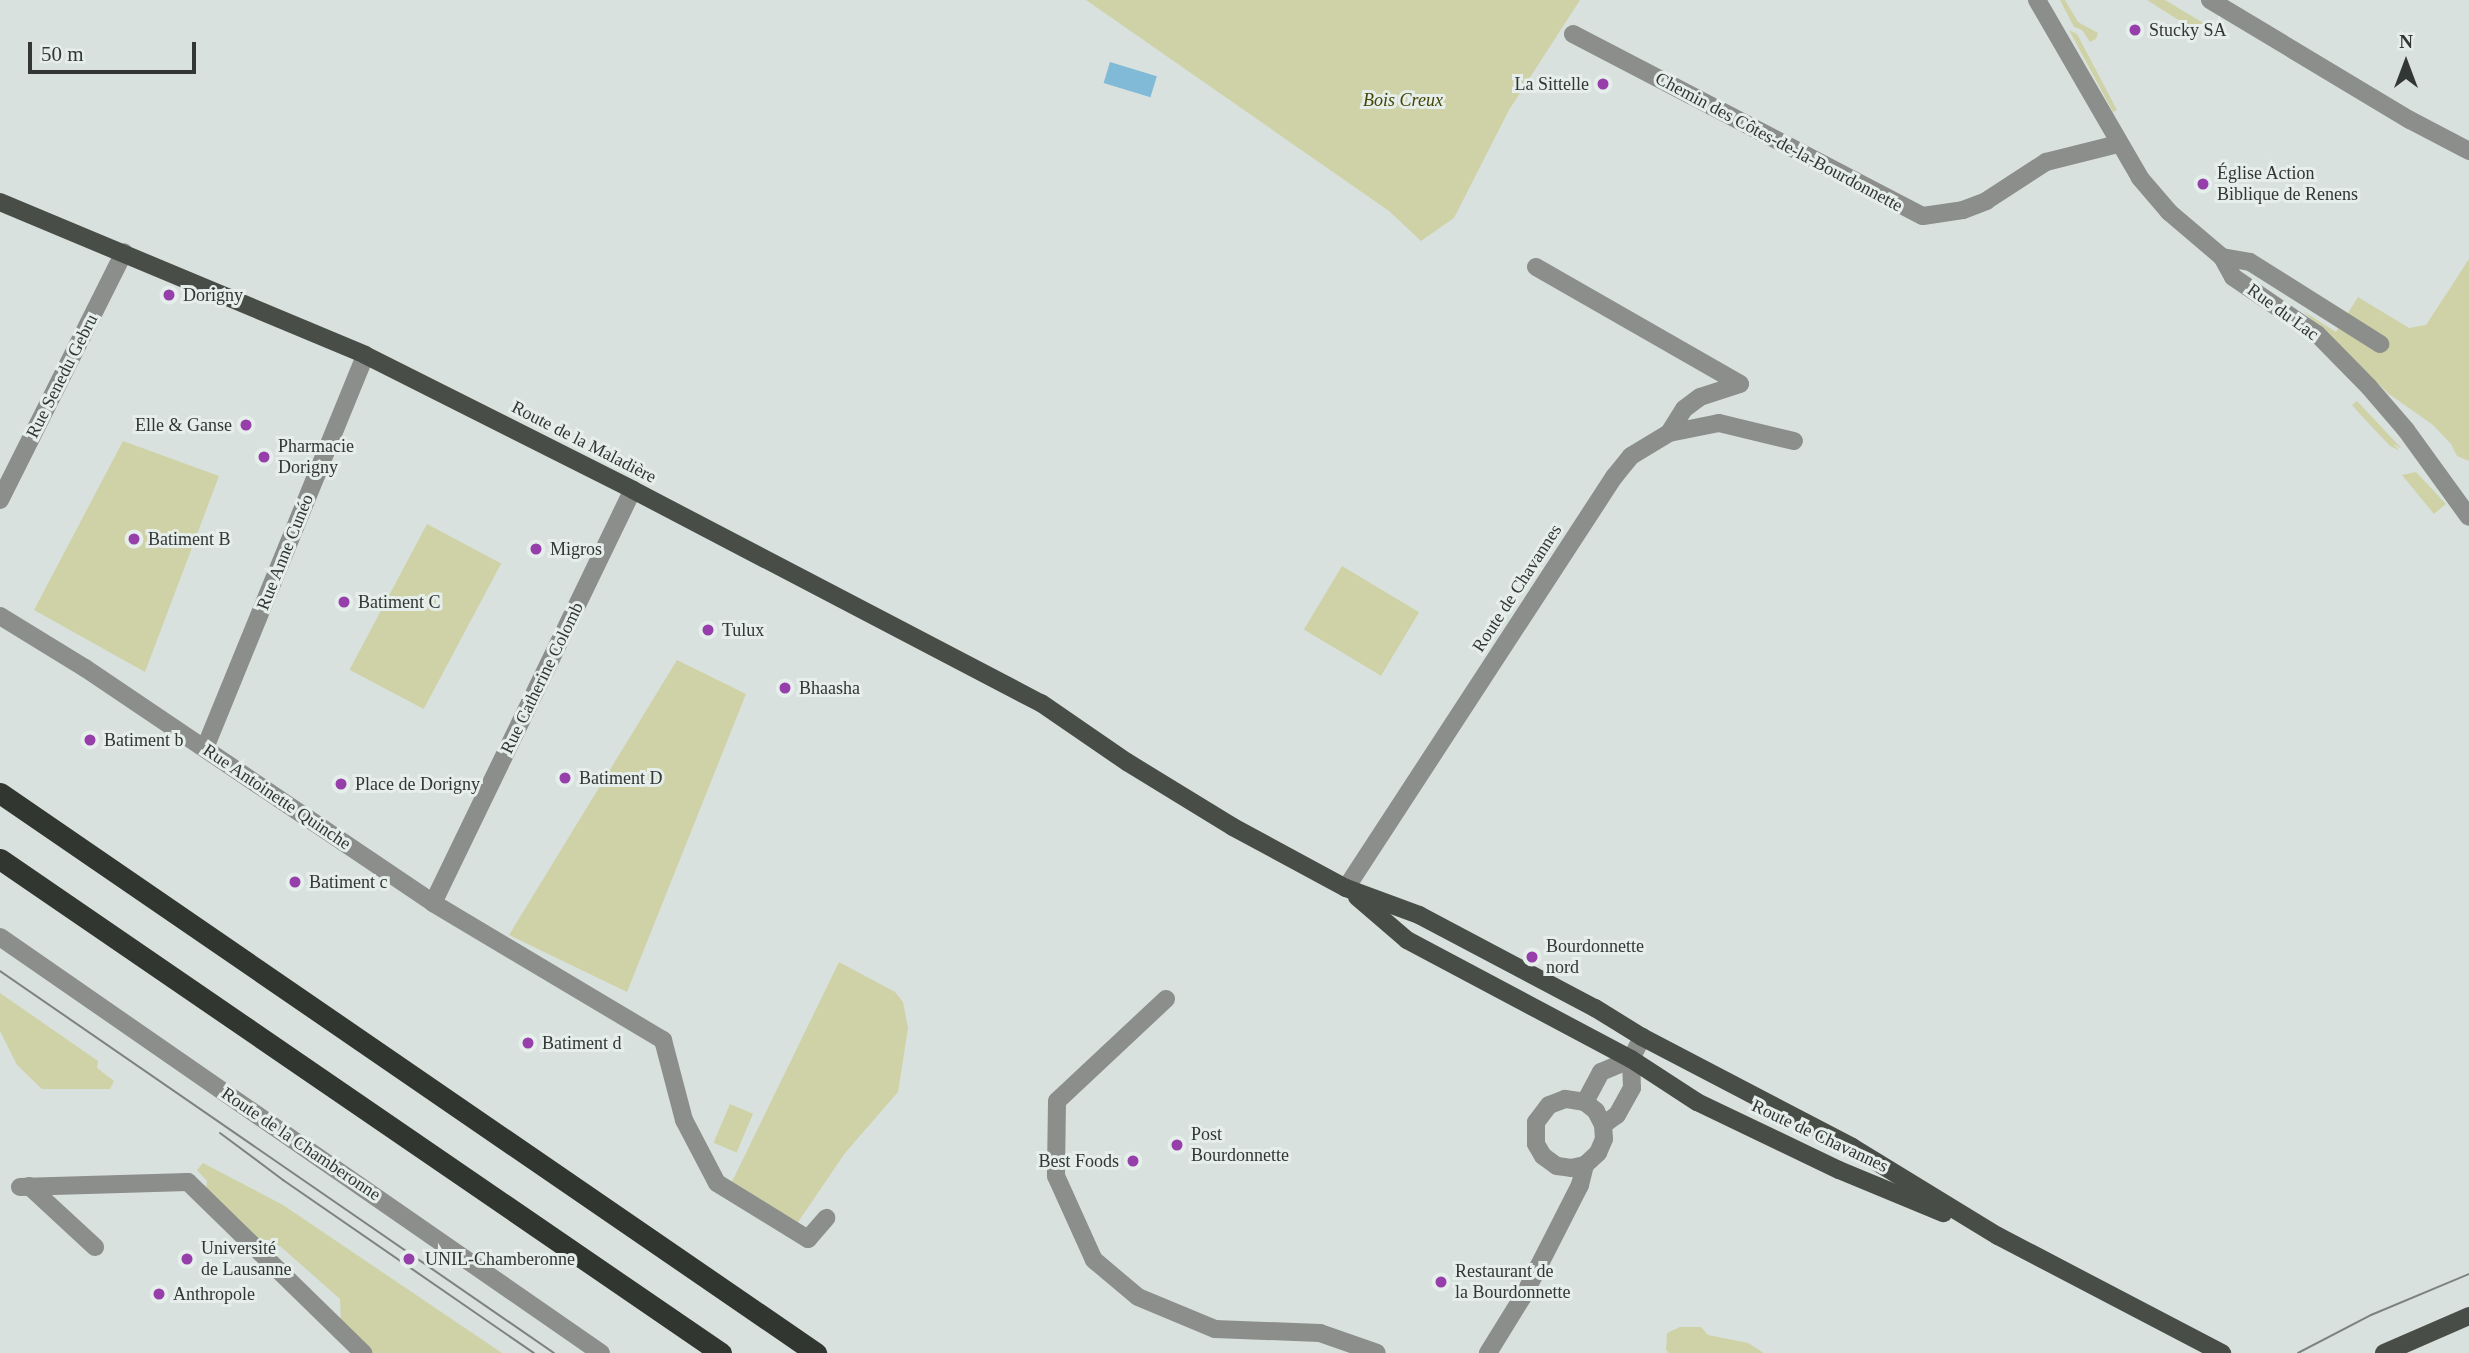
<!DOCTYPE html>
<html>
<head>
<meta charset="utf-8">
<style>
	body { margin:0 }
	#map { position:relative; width:2469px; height:1353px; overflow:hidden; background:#d8e1dd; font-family:Georgia,serif }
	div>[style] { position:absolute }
	.green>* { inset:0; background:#cfd2a6; transform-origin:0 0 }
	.water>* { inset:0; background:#81bad6; transform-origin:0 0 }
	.minor>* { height:18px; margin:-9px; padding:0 9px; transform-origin:9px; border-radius:9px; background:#8b8e8b }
	.major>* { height:18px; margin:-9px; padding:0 9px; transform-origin:9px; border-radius:9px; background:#484d48 }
	.highway>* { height:21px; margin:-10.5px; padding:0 10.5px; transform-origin:10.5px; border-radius:10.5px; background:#323631 }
	.tram>* { height:2px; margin:-1px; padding:0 1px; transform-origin:1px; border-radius:1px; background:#7c827f }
	.dots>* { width:19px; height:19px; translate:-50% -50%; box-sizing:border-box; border:4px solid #e5eeea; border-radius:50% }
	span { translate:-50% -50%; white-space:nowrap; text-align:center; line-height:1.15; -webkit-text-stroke:6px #e5eeea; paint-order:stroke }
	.poi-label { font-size:18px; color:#323634 }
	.left { translate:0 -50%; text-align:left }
	.right { translate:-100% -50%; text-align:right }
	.park-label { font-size:18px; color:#454604; font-style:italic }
	.street-label { font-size:18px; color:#323634 }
	.north { position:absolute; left:2371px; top:28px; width:70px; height:70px; -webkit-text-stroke:5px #e5eeea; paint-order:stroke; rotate:0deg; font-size:19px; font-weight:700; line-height:28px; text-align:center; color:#323634 }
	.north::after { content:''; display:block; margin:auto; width:24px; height:32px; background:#323634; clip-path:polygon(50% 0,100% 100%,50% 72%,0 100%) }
	.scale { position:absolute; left:28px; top:42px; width:168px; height:32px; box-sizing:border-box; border:4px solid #323634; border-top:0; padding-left:9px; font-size:21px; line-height:24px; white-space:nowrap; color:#323634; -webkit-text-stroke:5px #e5eeea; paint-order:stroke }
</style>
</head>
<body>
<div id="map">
	<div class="green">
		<div style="clip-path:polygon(1086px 0,1580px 0,1509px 110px,1454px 218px,1421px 241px,1389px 211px)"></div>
		<div style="clip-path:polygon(2060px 0,2065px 0,2078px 22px,2098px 33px,2096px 39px,2090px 42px,2082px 30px,2074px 27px)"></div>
		<div style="clip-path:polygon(2147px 0,2165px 0,2205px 24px,2199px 33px)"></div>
		<div style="clip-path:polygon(2069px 30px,2077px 34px,2117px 110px,2113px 112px)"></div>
		<div style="clip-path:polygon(2469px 259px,2469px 461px,2457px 456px,2451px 444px,2433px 425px,2389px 394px,2303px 311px,2336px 332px,2358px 297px,2409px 328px,2426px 325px)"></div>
		<div style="clip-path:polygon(2357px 401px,2402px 449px,2393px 444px,2400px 451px,2390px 446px,2359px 413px,2352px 405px)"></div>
		<div style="clip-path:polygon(123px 441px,219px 476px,145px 672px,34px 610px)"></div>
		<div style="clip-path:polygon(2416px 472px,2446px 504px,2434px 514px,2402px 475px)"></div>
		<div style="left:427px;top:524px;width:84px;height:165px;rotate:28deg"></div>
		<div style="left:1342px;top:566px;width:90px;height:74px;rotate:31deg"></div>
		<div style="clip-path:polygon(677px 660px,746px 694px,627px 992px,509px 935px)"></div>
		<div style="clip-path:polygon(839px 962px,895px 992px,903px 1002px,908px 1028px,898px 1092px,845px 1153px,792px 1231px,726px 1194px)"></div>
		<div style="clip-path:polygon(0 993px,98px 1061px,97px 1068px,114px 1081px,110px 1089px,42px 1089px,17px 1065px,0 1031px)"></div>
		<div style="left:730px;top:1104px;width:25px;height:42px;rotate:23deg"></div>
		<div style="clip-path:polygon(203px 1163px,283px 1205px,502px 1353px,371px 1353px,341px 1324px,340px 1299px,280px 1246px,258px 1241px,206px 1190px,207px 1181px,197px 1170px)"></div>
		<div style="clip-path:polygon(1701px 1327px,1708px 1335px,1748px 1343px,1764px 1353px,1669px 1353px,1666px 1350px,1667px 1333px,1680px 1327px)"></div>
	</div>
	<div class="water">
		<div style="left:1110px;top:62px;width:49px;height:22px;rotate:17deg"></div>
	</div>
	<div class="minor">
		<div style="left:2037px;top:0;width:206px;rotate:59.9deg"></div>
		<div style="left:2140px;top:178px;width:45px;rotate:49.5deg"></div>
		<div style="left:2169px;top:212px;width:70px;rotate:40.3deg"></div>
		<div style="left:2222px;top:257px;width:23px;rotate:61deg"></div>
		<div style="left:2233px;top:277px;width:102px;rotate:34.2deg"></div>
		<div style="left:2317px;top:334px;width:74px;rotate:45.5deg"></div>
		<div style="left:2369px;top:387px;width:57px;rotate:49.3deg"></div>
		<div style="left:2406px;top:430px;width:107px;rotate:54.1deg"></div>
		<div style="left:2210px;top:0;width:233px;rotate:31deg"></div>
		<div style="left:2410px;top:120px;width:67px;rotate:27.7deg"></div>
		<div style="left:1573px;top:34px;width:394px;rotate:27.5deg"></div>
		<div style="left:1923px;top:216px;width:40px;rotate:-8.5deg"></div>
		<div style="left:1963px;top:210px;width:25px;rotate:-21deg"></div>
		<div style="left:1986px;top:201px;width:72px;rotate:-33deg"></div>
		<div style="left:2046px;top:162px;width:74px;rotate:-14deg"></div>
		<div style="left:2222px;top:257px;width:28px;rotate:10deg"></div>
		<div style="left:2250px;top:262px;width:154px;rotate:32.2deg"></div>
		<div style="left:1536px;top:267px;width:235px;rotate:29.8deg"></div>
		<div style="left:1740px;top:384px;width:42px;rotate:162deg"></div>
		<div style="left:1700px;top:397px;width:20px;rotate:143deg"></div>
		<div style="left:1684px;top:409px;width:28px;rotate:122deg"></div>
		<div style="left:0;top:500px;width:277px;rotate:-63.4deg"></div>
		<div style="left:0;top:616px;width:100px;rotate:31.5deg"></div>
		<div style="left:85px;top:668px;width:420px;rotate:34deg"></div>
		<div style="left:433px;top:903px;width:268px;rotate:30.8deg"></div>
		<div style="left:663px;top:1040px;width:83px;rotate:75.3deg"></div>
		<div style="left:684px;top:1120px;width:71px;rotate:62.4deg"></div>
		<div style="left:717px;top:1183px;width:107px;rotate:31.6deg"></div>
		<div style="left:808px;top:1239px;width:28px;rotate:-49deg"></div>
		<div style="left:205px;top:748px;width:424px;rotate:-67.8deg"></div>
		<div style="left:1346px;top:888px;width:491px;rotate:-56.9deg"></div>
		<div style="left:1614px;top:477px;width:27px;rotate:-51deg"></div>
		<div style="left:1631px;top:456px;width:44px;rotate:-31.2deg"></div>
		<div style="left:1669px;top:433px;width:51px;rotate:-11.3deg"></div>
		<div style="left:1719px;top:423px;width:77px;rotate:13.5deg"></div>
		<div style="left:433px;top:903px;width:459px;rotate:-64.2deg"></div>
		<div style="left:0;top:937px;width:731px;rotate:34.69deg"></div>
		<div style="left:1166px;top:999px;width:149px;rotate:136.9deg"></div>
		<div style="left:1057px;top:1101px;width:75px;rotate:90.8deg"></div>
		<div style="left:1056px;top:1176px;width:92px;rotate:65.7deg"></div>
		<div style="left:1094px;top:1260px;width:57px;rotate:40.1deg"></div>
		<div style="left:1138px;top:1297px;width:83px;rotate:22.6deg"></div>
		<div style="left:1215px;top:1329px;width:105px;rotate:2.2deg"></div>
		<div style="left:1320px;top:1333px;width:60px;rotate:19.3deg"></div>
		<div style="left:1585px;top:1102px;width:34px;rotate:-62deg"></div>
		<div style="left:1601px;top:1072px;width:33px;rotate:-23deg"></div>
		<div style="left:1603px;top:1125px;width:17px;rotate:-36deg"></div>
		<div style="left:1617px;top:1115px;width:31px;rotate:-61deg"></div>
		<div style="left:1632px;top:1088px;width:29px;rotate:-92deg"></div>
		<div style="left:1631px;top:1059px;width:25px;rotate:-63deg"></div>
		<div style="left:29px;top:1186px;width:90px;rotate:42.7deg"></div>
		<div style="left:20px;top:1187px;width:168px;rotate:-1.7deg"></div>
		<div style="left:188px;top:1182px;width:245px;rotate:44.3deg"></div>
		<div style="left:1488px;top:1353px;width:70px;rotate:-58.3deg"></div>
		<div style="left:1525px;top:1293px;width:121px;rotate:-63deg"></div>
		<div style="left:1580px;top:1185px;width:21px;rotate:-76deg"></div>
		<div style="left:1585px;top:1165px;width:18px;rotate:-43deg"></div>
		<div style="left:1598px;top:1153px;width:15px;rotate:-67deg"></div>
		<div style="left:1604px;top:1139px;width:14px;rotate:-94deg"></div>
		<div style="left:1603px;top:1125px;width:16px;rotate:-117deg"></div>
		<div style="left:1596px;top:1111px;width:14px;rotate:-141deg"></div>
		<div style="left:1585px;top:1102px;width:20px;rotate:-171deg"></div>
		<div style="left:1565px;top:1099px;width:17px;rotate:159deg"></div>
		<div style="left:1549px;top:1105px;width:21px;rotate:127deg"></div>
		<div style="left:1536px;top:1122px;width:22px;rotate:90deg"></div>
		<div style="left:1536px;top:1144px;width:14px;rotate:60deg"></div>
		<div style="left:1543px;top:1156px;width:17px;rotate:36deg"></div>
		<div style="left:1557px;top:1166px;width:14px;rotate:8deg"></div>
		<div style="left:1571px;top:1168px;width:14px;rotate:-12deg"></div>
	</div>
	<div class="major">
		<div style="left:0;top:202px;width:396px;rotate:22.7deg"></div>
		<div style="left:365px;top:355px;width:300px;rotate:26.7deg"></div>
		<div style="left:633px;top:490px;width:460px;rotate:27.6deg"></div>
		<div style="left:1041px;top:703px;width:104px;rotate:34.5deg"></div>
		<div style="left:1127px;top:762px;width:124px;rotate:31.5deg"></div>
		<div style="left:1233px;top:827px;width:128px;rotate:28.4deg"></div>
		<div style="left:1346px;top:888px;width:78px;rotate:20.3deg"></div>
		<div style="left:1419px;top:915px;width:199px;rotate:27.9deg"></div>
		<div style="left:1595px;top:1008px;width:55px;rotate:31.7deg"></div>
		<div style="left:1642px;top:1037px;width:237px;rotate:27.6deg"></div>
		<div style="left:1852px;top:1147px;width:171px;rotate:31.4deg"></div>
		<div style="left:1998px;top:1236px;width:253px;rotate:27.6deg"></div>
		<div style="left:1357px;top:897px;width:66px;rotate:40.7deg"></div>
		<div style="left:1407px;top:940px;width:254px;rotate:28deg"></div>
		<div style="left:1631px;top:1059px;width:79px;rotate:33.1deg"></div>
		<div style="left:1697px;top:1102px;width:157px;rotate:25.6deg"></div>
		<div style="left:1839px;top:1170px;width:113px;rotate:22.5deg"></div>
		<div style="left:2384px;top:1353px;width:93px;rotate:-23.5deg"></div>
	</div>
	<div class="highway">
		<div style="left:0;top:793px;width:990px;rotate:34.46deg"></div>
		<div style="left:0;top:859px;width:874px;rotate:34.42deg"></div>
	</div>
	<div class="tram">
		<div style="left:0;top:971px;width:673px;rotate:34.59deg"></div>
		<div style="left:220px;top:1133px;width:79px;rotate:36.7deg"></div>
		<div style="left:283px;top:1180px;width:305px;rotate:34.6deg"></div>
		<div style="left:2298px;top:1353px;width:82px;rotate:-27.5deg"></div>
		<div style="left:2371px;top:1315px;width:106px;rotate:-22.7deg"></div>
	</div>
	<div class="dots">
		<div style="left:2135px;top:30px;background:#963eaa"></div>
		<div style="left:1603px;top:84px;background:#963eaa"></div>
		<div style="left:2203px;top:184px;background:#963eaa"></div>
		<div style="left:169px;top:295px;background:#963eaa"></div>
		<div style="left:246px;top:425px;background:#963eaa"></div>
		<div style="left:264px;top:457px;background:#963eaa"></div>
		<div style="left:134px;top:539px;background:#963eaa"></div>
		<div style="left:536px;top:549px;background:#963eaa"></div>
		<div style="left:344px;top:602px;background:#963eaa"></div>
		<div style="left:708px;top:630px;background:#963eaa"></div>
		<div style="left:785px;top:688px;background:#963eaa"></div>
		<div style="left:90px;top:740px;background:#963eaa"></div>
		<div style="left:565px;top:778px;background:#963eaa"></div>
		<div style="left:341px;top:784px;background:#963eaa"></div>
		<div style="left:295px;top:882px;background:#963eaa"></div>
		<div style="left:1532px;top:957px;background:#963eaa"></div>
		<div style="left:528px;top:1043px;background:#963eaa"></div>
		<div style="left:1177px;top:1145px;background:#963eaa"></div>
		<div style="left:1133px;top:1161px;background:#963eaa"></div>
		<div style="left:187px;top:1259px;background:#963eaa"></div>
		<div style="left:409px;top:1259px;background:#963eaa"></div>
		<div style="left:1441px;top:1282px;background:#963eaa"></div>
		<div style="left:159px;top:1294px;background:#963eaa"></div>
	</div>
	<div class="poi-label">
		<span class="left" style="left:2149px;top:30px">Stucky SA</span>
		<span class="right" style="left:1589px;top:84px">La Sittelle</span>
		<span class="left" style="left:2217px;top:184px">Église Action<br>Biblique de Renens</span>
		<span class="left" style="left:183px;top:295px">Dorigny</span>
		<span class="right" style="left:232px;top:425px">Elle &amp; Ganse</span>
		<span class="left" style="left:278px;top:457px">Pharmacie<br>Dorigny</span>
		<span class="left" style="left:148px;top:539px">Batiment B</span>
		<span class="left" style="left:550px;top:549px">Migros</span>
		<span class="left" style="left:358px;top:602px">Batiment C</span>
		<span class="left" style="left:722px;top:630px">Tulux</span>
		<span class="left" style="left:799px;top:688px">Bhaasha</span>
		<span class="left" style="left:104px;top:740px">Batiment b</span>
		<span class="left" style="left:579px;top:778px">Batiment D</span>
		<span class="left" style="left:355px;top:784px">Place de Dorigny</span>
		<span class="left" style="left:309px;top:882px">Batiment c</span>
		<span class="left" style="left:1546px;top:957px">Bourdonnette<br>nord</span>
		<span class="left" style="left:542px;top:1043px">Batiment d</span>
		<span class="left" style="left:1191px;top:1145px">Post<br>Bourdonnette</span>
		<span class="right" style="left:1119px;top:1161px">Best Foods</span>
		<span class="left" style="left:201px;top:1259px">Université<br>de Lausanne</span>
		<span class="left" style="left:425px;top:1259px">UNIL-Chamberonne</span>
		<span class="left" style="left:1455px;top:1282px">Restaurant de<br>la Bourdonnette</span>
		<span class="left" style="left:173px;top:1294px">Anthropole</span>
	</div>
	<div class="park-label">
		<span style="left:1403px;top:100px">Bois Creux</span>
	</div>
	<div class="street-label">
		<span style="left:1779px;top:142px;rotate:28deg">Chemin des Côtes-de-la-Bourdonnette</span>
		<span style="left:2283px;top:312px;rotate:36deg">Rue du Lac</span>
		<span style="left:62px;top:376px;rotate:-63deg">Rue Senedu Gebru</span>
		<span style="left:584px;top:442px;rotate:27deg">Route de la Maladière</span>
		<span style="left:285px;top:552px;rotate:-68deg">Rue Anne Cunéo</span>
		<span style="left:1517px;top:588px;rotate:-57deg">Route de Chavannes</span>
		<span style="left:542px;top:678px;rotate:-64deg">Rue Catherine Colomb</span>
		<span style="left:277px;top:797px;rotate:34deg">Rue Antoinette Quinche</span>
		<span style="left:1820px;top:1136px;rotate:25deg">Route de Chavannes</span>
		<span style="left:301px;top:1144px;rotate:34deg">Route de la Chamberonne</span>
	</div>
	<div class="north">N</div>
	<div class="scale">50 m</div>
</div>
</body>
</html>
